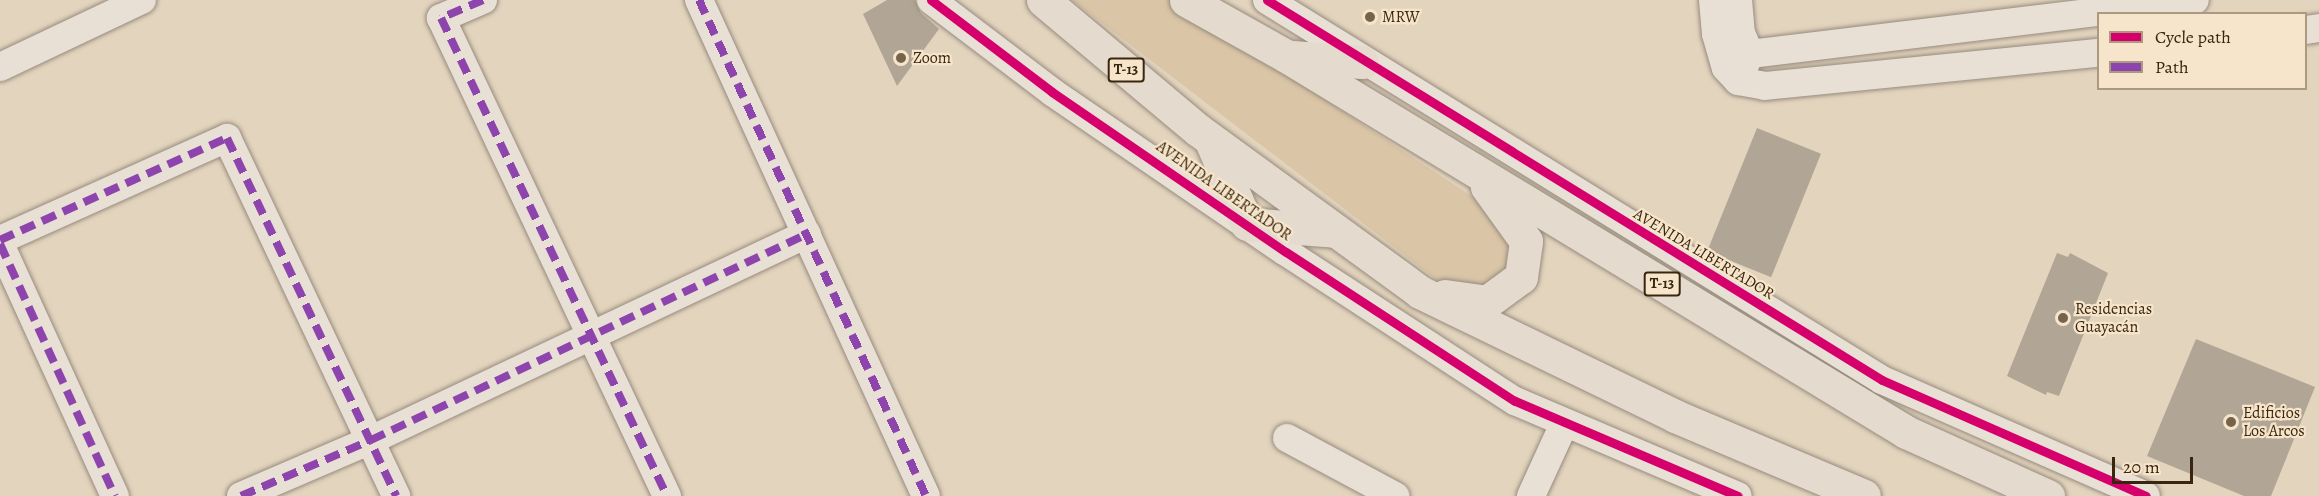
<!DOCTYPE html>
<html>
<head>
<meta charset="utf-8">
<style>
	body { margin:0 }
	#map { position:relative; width:2319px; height:496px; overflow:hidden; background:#e3d4be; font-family:Alegreya,serif }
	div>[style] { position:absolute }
	.green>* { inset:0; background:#dac5a7 }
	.building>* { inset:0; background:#b1a595; transform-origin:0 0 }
	.roads { filter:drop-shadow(0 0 2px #978b7d) drop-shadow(0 0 2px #978b7d) }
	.minor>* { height:28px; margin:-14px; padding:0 14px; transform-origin:14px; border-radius:14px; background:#e8e0d5 }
	.highway>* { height:33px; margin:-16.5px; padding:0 16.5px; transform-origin:16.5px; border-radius:16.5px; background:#e4dbce }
	.quiet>* { height:8px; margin-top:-4px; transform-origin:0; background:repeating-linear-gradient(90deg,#8e44ad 0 15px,transparent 0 23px) }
	.cycleway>* { height:9px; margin:-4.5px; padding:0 4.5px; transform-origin:4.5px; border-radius:4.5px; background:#d6006c }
	.dots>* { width:16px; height:16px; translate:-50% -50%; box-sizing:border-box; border:3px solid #f7e5cb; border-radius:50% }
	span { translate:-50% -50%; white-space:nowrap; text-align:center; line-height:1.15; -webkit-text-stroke:4.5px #f7e5cb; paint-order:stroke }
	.shield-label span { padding:2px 4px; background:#f7e5cb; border:2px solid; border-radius:4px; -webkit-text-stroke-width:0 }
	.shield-label { font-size:15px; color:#3a260f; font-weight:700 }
	.poi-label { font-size:16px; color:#3a260f }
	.left { translate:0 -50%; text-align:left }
	.street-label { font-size:16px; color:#3a260f }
	.legend { position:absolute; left:2097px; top:12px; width:210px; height:78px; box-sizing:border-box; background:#f7e5cb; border:2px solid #ab9980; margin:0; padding:8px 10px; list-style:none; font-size:18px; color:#3a260f }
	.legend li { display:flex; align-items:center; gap:12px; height:30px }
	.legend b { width:30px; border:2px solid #ab9980 }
	.scale { position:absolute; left:2112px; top:457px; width:81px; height:27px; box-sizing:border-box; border:3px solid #3a260f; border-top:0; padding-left:8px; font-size:18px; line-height:21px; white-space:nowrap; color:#3a260f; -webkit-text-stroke:4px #f7e5cb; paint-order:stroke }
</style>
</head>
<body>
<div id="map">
	<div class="green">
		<div style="clip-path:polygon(1072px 0,1173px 0,1514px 224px,1537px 247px,1539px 277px,1526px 297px,1490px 306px,1454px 293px)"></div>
	</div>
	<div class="building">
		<div style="clip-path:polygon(887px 0,915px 0,921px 13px,939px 29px,897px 86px,863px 14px)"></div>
		<div style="left:1757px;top:128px;width:69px;height:133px;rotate:22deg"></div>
		<div style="clip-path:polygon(2057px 253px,2068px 257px,2070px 253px,2108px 273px,2059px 396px,2047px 392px,2046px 395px,2007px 376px)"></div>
		<div style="clip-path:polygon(2196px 339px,2315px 387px,2271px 496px,2244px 496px,2147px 456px)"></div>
	</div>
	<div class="roads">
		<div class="minor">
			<div style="left:483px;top:0;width:46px;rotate:156.8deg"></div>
			<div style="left:441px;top:18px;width:529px;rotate:64.7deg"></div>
			<div style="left:699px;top:0;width:545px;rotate:65.41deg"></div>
			<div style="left:931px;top:0;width:152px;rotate:37.2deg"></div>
			<div style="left:1052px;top:92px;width:283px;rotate:34.4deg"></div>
			<div style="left:1286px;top:252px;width:273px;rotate:33.1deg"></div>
			<div style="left:1515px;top:401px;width:242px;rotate:23.1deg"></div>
			<div style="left:1267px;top:0;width:723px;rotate:31.71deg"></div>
			<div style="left:1882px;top:380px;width:288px;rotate:23.7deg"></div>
			<div style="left:1713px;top:0;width:34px;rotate:85deg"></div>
			<div style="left:1716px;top:34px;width:35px;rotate:74deg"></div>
			<div style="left:1726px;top:68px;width:18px;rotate:47deg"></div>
			<div style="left:1738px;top:81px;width:27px;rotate:10deg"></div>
			<div style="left:1765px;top:86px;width:335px;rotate:-5.7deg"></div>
			<div style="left:1738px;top:0;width:33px;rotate:85deg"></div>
			<div style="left:1741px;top:33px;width:23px;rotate:67deg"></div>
			<div style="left:1750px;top:54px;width:19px;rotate:115deg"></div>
			<div style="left:2306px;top:30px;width:13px;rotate:-9deg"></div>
			<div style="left:1750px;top:54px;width:448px;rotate:-6.9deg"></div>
			<div style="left:0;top:67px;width:157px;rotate:-25.3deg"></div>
			<div style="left:0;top:240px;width:249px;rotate:-24.2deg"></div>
			<div style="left:227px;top:138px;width:396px;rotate:64.7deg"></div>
			<div style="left:0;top:244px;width:277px;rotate:65.5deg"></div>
			<div style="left:1287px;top:438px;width:123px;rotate:28.2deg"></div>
			<div style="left:241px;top:496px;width:142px;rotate:-23.3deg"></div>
			<div style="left:371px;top:440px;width:482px;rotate:-25.3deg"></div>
			<div style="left:1531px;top:496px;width:79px;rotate:-65.4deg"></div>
		</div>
		<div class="highway">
			<div style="left:1043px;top:0;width:202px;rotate:40deg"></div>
			<div style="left:1198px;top:130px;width:275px;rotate:36.1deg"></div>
			<div style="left:1420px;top:292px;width:284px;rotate:25.9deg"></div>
			<div style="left:1675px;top:416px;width:205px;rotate:22.9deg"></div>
			<div style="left:1186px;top:0;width:115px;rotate:29.2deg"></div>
			<div style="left:1286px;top:56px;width:725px;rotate:31.23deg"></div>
			<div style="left:1906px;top:432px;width:156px;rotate:24.3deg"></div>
			<div style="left:1292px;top:57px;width:70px;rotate:4.1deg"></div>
			<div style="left:1211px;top:141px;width:90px;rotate:66.6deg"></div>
			<div style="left:1247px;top:224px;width:88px;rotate:4.5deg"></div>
			<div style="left:1445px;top:296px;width:42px;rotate:8.1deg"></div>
			<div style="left:1487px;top:302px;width:42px;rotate:-36.3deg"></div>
			<div style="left:1521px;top:277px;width:36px;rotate:-82deg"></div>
			<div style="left:1526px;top:241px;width:67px;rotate:-125.8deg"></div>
		</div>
	</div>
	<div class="quiet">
		<div style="left:483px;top:0;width:46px;rotate:156.8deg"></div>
		<div style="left:441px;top:18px;width:529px;rotate:64.7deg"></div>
		<div style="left:699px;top:0;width:545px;rotate:65.41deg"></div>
		<div style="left:0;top:240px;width:249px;rotate:-24.2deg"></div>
		<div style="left:227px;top:138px;width:396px;rotate:64.7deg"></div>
		<div style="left:0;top:244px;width:277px;rotate:65.5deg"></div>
		<div style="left:241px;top:496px;width:142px;rotate:-23.3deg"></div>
		<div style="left:371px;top:440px;width:482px;rotate:-25.3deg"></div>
	</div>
	<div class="cycleway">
		<div style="left:931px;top:0;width:152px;rotate:37.2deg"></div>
		<div style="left:1052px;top:92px;width:283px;rotate:34.4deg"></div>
		<div style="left:1286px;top:252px;width:273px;rotate:33.1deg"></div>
		<div style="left:1515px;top:401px;width:242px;rotate:23.1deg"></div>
		<div style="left:1267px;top:0;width:723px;rotate:31.71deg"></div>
		<div style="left:1882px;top:380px;width:288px;rotate:23.7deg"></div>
	</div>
	<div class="dots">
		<div style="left:1370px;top:17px;background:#75634c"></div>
		<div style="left:901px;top:58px;background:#75634c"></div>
		<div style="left:2063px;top:318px;background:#75634c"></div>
		<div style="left:2231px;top:422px;background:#75634c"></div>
	</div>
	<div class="shield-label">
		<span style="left:1126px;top:70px">T-13</span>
		<span style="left:1662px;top:284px">T-13</span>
	</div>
	<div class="poi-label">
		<span class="left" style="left:1382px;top:17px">MRW</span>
		<span class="left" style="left:913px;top:58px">Zoom</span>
		<span class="left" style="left:2075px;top:318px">Residencias<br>Guayacán</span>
		<span class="left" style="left:2243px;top:422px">Edificios<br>Los Arcos</span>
	</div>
	<div class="street-label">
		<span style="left:1224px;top:191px;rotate:35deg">AVENIDA LIBERTADOR</span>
		<span style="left:1704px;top:254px;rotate:31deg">AVENIDA LIBERTADOR</span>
	</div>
	<ul class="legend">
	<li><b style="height:8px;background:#d6006c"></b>Cycle path</li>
	<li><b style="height:8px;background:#8e44ad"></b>Path</li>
	</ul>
	<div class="scale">20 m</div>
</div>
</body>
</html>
